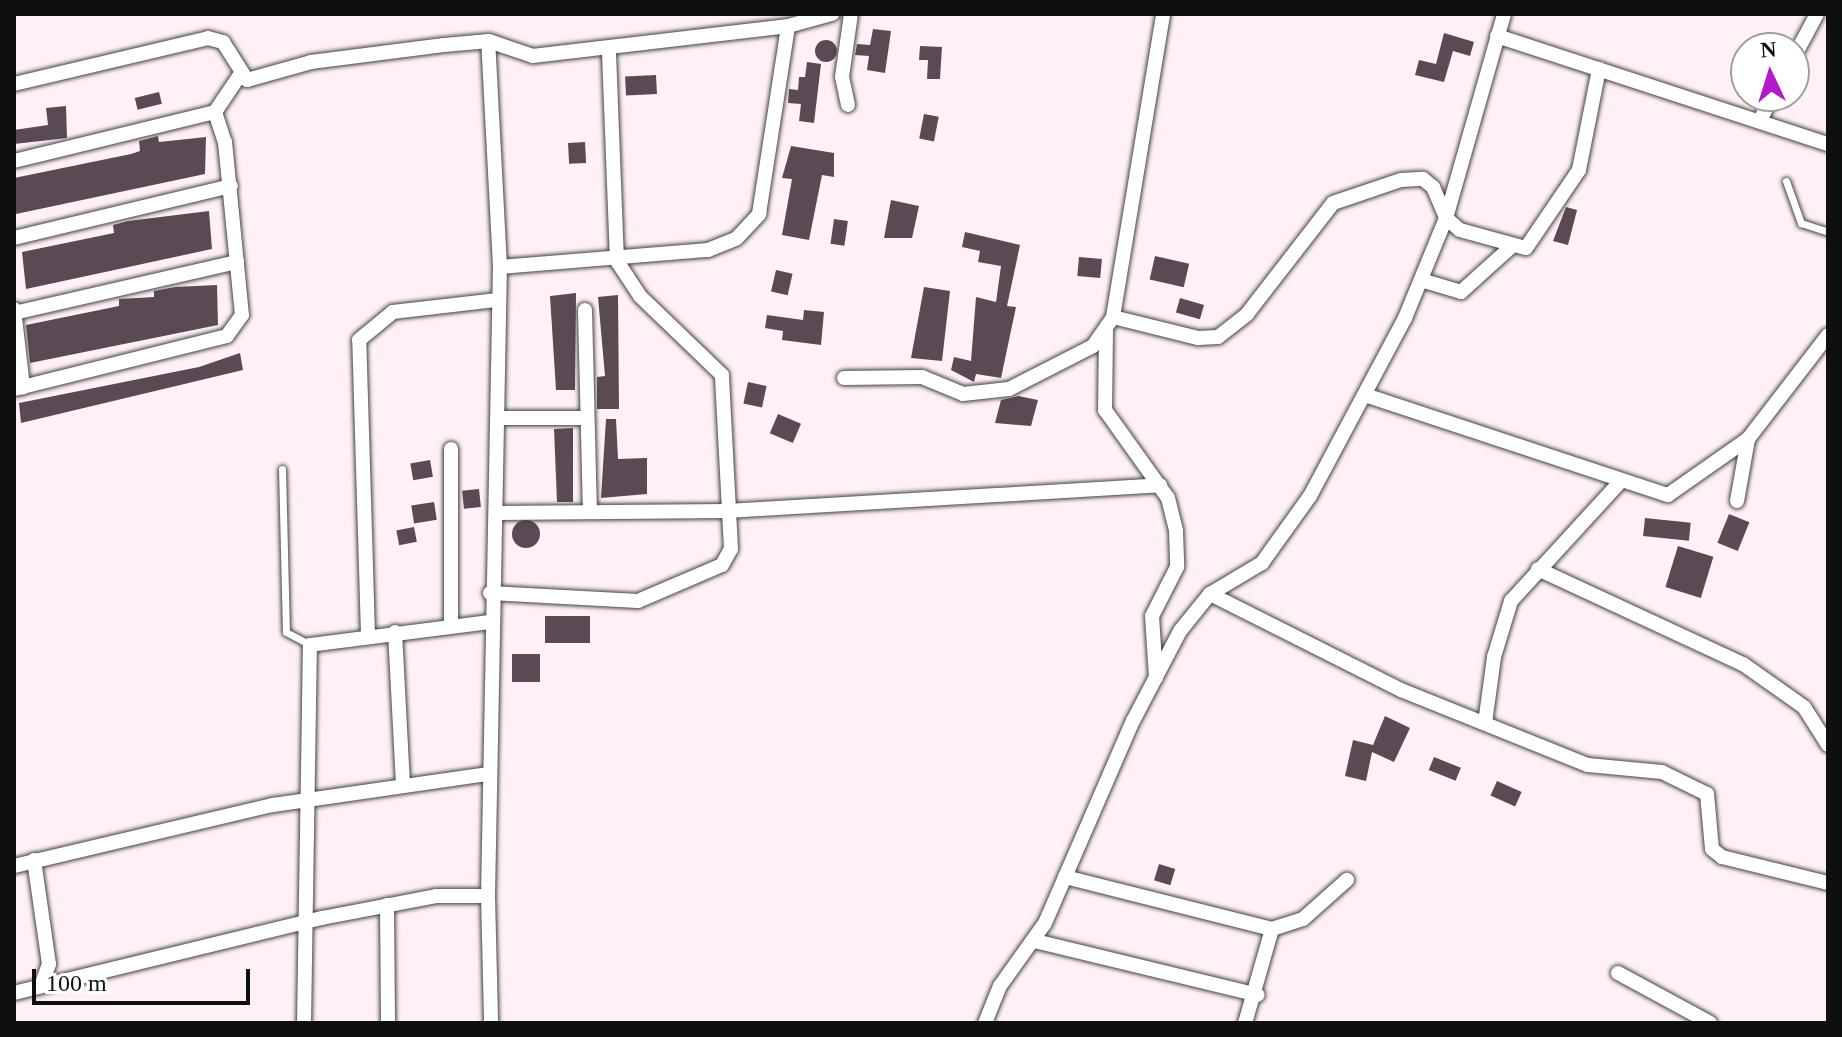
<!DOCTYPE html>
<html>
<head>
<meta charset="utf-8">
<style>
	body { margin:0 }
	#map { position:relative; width:1842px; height:1037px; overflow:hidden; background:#fff1f5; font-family:Georgia,serif }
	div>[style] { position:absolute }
	.building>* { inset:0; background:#594a54; transform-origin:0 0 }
	.round { border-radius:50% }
	.roads { filter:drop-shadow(0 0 2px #424242) drop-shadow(0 0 2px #424242) }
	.service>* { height:7px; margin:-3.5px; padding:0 3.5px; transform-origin:3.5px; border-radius:3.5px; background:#fff }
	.minor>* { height:14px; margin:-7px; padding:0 7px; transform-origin:7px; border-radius:7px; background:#fff }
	span { translate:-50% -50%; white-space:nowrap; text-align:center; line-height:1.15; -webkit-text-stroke:8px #fff; paint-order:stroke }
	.frame { position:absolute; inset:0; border:16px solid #0f0f0f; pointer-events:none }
	.north { position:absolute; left:1730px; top:32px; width:80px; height:80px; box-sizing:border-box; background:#fff; border:2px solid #9f9f9f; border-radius:50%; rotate:356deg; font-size:22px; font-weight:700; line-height:32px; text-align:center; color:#0f0f0f }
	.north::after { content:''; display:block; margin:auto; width:28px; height:36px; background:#b21acc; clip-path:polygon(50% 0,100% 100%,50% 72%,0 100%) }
	.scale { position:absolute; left:32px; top:969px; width:218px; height:36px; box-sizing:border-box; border:4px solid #0f0f0f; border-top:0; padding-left:10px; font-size:24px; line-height:28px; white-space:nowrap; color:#0f0f0f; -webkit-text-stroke:6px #fff; paint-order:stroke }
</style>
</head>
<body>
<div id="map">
	<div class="building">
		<div style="clip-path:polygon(873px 29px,891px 31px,885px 73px,867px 70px,869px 56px,855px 55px,857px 44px,870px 45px)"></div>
		<div style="clip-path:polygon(1444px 33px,1474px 42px,1470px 56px,1453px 51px,1444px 82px,1415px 75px,1419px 60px,1436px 64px)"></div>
		<div class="round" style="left:815px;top:40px;width:22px;height:22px"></div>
		<div style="clip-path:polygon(920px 46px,942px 47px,940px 79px,927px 79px,928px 60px,919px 60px)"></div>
		<div style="clip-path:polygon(807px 62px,821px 64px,814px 123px,799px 121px,801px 104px,788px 103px,789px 89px,798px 90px,799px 77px,805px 77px)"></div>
		<div style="left:656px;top:75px;width:19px;height:31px;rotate:87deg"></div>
		<div style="left:159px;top:92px;width:12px;height:25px;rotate:76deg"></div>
		<div style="clip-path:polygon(66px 106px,67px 138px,14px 144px,14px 130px,48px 125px,46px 108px)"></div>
		<div style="left:924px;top:114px;width:15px;height:25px;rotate:11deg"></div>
		<div style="clip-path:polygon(158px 136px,159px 142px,206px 137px,205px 174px,16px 214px,14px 178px,131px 154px,140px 151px,139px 141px)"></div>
		<div style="left:585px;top:142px;width:21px;height:17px;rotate:87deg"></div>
		<div style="clip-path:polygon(791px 146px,834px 153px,834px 177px,822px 175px,809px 240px,782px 235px,792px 179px,782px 178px)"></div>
		<div style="clip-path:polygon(891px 200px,919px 206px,912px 238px,884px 238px)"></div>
		<div style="clip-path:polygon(1566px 207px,1577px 210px,1568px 245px,1553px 241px)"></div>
		<div style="clip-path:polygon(209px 211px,212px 249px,26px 289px,22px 252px,114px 233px,113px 225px,128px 221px)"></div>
		<div style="left:834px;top:219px;width:14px;height:25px;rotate:8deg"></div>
		<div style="clip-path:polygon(965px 232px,1020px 245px,1007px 306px,1016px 307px,1001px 378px,976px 374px,974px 382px,951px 370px,954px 357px,971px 361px,976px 297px,996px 302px,1001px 266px,978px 262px,980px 251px,962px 247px)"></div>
		<div style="left:1155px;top:256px;width:35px;height:24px;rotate:13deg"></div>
		<div style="left:1079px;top:257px;width:23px;height:19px;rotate:5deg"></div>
		<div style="left:776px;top:270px;width:17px;height:22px;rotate:13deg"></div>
		<div style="clip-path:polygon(217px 285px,218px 325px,30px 363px,26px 325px,119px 306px,119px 299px,154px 297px,154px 291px,175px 287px)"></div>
		<div style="clip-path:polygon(924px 287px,950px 291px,942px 361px,911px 358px)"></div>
		<div style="clip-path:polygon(576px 293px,575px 390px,556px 390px,550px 296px)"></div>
		<div style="clip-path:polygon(618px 295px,619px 409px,597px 409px,597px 377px,605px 376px,598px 297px)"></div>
		<div style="left:1180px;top:298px;width:25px;height:15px;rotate:16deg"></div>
		<div style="clip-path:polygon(804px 310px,824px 312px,821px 345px,782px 340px,783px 331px,765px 328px,767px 315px,803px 320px)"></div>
		<div style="clip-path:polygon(240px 353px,243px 370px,21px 423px,19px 403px,199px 367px)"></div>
		<div style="left:748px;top:382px;width:19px;height:22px;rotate:12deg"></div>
		<div style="clip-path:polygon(1018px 396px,1038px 400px,1031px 426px,995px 423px,1001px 400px)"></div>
		<div style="left:778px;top:414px;width:25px;height:21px;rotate:23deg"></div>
		<div style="clip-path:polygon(606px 419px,616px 419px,618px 459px,647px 458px,647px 494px,601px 498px)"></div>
		<div style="clip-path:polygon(573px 428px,573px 502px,557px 502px,554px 429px)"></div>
		<div style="left:430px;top:460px;width:17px;height:20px;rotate:80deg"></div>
		<div style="left:479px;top:489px;width:18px;height:17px;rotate:84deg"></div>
		<div style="left:434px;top:502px;width:18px;height:23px;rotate:81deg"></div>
		<div style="left:1729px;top:514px;width:22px;height:31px;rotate:22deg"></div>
		<div style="left:1645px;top:518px;width:46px;height:18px;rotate:6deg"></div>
		<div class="round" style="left:512px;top:520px;width:28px;height:28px"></div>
		<div style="left:414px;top:527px;width:15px;height:18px;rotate:79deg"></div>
		<div style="left:1678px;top:546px;width:37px;height:43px;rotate:17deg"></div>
		<div style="left:545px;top:616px;width:45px;height:27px"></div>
		<div style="left:540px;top:654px;width:28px;height:28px;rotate:90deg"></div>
		<div style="clip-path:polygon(1385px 716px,1410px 728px,1394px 762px,1372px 752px,1366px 781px,1345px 776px,1353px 740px,1373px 745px)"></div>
		<div style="left:1434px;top:757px;width:29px;height:14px;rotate:22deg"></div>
		<div style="left:1497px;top:781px;width:27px;height:16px;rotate:24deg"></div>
		<div style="left:1159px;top:864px;width:17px;height:17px;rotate:17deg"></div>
	</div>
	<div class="roads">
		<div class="service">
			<div style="left:1786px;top:181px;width:45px;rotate:70.3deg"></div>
			<div style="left:1801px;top:223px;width:28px;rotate:18deg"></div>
			<div style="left:282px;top:469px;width:163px;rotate:88.6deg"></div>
			<div style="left:286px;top:632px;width:27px;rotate:28deg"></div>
		</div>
		<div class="minor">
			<div style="left:1497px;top:36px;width:348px;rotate:18.1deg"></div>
			<div style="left:1794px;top:57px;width:49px;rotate:-61.9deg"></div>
			<div style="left:14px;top:84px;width:199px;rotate:-13.3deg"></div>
			<div style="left:208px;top:38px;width:16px;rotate:15deg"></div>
			<div style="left:223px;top:42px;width:45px;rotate:57.7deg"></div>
			<div style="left:247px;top:80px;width:66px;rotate:-15.7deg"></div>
			<div style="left:311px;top:62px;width:134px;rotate:-7.3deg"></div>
			<div style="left:444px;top:45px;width:45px;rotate:-5.1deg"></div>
			<div style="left:489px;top:41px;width:46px;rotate:18.8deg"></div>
			<div style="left:533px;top:56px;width:257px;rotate:-6.7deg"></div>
			<div style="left:848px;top:105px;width:29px;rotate:-102deg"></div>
			<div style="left:842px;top:77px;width:64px;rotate:-81.9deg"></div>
			<div style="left:215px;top:112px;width:45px;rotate:-56deg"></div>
			<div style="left:1760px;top:120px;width:27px;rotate:-62deg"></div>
			<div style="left:14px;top:161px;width:207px;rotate:-13.7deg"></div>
			<div style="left:215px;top:112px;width:32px;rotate:72deg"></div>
			<div style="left:225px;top:142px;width:174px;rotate:84.4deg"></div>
			<div style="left:242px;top:315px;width:26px;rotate:126deg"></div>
			<div style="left:227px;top:336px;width:219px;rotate:166deg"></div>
			<div style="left:14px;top:238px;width:223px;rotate:-13.5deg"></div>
			<div style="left:500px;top:267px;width:209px;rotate:-4.7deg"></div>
			<div style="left:708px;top:250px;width:31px;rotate:-22deg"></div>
			<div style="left:737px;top:238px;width:33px;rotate:-47deg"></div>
			<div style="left:759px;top:214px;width:190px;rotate:-81.2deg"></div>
			<div style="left:788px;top:26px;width:46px;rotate:-15.3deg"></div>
			<div style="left:1421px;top:280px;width:42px;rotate:16.7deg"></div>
			<div style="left:1461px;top:292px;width:67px;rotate:-42deg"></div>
			<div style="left:14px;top:309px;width:79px;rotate:83.4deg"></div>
			<div style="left:585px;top:310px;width:201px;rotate:88.6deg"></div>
			<div style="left:14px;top:313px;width:229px;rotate:-12.9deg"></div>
			<div style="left:1113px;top:317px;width:88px;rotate:13.9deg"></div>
			<div style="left:1198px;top:338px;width:20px;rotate:-3deg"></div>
			<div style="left:1218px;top:337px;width:37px;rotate:-38deg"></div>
			<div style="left:1247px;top:314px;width:140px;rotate:-52.2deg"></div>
			<div style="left:1333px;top:203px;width:72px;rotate:-18.7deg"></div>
			<div style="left:1401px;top:180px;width:22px;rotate:-3deg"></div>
			<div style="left:1423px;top:179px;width:13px;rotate:39deg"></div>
			<div style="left:1433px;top:187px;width:34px;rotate:67deg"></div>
			<div style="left:1446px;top:218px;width:18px;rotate:41deg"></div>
			<div style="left:1460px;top:230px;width:68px;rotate:15.3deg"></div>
			<div style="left:1526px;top:248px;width:94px;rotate:-55.8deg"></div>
			<div style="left:1579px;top:170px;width:103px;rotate:-78.8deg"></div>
			<div style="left:1106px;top:331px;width:79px;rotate:90.7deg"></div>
			<div style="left:1105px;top:410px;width:108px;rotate:54.4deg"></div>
			<div style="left:1168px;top:498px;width:34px;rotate:76deg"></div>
			<div style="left:1176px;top:531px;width:36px;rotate:88deg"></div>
			<div style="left:1177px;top:567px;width:55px;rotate:117deg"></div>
			<div style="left:1152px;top:616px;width:62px;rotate:86.3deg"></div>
			<div style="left:844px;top:378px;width:78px;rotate:-0.7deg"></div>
			<div style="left:922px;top:377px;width:44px;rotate:22.5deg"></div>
			<div style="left:963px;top:394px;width:46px;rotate:-6.2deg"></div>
			<div style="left:1009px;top:389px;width:94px;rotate:-27.1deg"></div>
			<div style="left:1093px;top:346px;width:35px;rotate:-55deg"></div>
			<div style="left:1113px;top:317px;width:307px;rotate:-80.6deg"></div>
			<div style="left:1365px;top:395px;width:319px;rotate:18.3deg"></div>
			<div style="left:1668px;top:495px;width:98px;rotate:-35deg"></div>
			<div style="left:1748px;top:439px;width:131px;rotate:-52.4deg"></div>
			<div style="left:498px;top:418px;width:89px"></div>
			<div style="left:1737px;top:501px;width:63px;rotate:-79.9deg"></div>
			<div style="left:496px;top:513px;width:231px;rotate:-0.5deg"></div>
			<div style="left:727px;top:511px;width:434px;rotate:-3.4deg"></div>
			<div style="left:1538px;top:569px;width:226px;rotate:24.9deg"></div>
			<div style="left:1743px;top:664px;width:75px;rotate:35.2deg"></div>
			<div style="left:1804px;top:707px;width:45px;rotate:57.7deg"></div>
			<div style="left:490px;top:593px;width:148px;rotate:3.1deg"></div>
			<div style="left:638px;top:601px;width:91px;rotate:-23.2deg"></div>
			<div style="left:722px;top:565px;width:18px;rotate:-61deg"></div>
			<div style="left:731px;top:549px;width:174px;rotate:-93deg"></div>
			<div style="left:722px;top:375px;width:114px;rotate:-136.1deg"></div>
			<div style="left:640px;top:296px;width:42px;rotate:-123.3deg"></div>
			<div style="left:617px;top:261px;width:213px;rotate:-92.2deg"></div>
			<div style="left:1210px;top:594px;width:214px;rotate:26.7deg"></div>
			<div style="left:1401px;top:690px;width:201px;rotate:21.9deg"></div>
			<div style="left:1588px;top:765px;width:74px;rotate:5.4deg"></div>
			<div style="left:1662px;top:772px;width:50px;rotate:26.1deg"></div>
			<div style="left:1707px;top:794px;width:55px;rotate:84.8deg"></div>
			<div style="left:1712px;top:849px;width:13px;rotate:39deg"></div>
			<div style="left:1722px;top:857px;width:109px;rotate:13.8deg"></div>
			<div style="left:451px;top:626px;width:177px;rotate:-90deg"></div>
			<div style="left:395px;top:632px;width:152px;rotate:87deg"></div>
			<div style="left:368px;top:635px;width:295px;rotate:-91.7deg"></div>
			<div style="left:359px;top:340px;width:44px;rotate:-39.5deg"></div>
			<div style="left:393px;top:312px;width:105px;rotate:-6.6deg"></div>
			<div style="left:1485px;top:723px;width:67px;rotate:-82.2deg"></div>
			<div style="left:1494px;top:657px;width:59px;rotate:-73.1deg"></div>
			<div style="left:1511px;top:601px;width:163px;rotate:-47.5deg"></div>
			<div style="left:34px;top:860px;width:105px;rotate:81.8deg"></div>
			<div style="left:49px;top:964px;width:23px;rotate:110deg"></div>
			<div style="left:14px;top:866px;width:266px;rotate:-13.3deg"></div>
			<div style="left:273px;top:805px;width:216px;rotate:-8.2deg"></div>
			<div style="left:1065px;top:877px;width:213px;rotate:14.1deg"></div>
			<div style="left:1272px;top:929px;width:98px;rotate:106deg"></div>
			<div style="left:488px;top:896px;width:127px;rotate:88.6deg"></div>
			<div style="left:387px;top:905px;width:118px;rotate:89.5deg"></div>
			<div style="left:1272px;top:929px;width:33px;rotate:-18deg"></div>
			<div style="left:1303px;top:919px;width:59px;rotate:-41.6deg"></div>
			<div style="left:1035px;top:941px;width:229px;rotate:13.6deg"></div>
			<div style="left:1618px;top:973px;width:105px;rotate:28.5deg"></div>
			<div style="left:14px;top:993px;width:317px;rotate:-13.7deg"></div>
			<div style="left:322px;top:918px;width:116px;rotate:-10.9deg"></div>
			<div style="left:436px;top:896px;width:52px"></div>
			<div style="left:488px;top:896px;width:629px;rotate:-88.91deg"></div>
			<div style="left:500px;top:267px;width:226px;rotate:-93deg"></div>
			<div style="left:304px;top:1023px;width:378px;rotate:-89.1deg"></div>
			<div style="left:310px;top:645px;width:180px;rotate:-7.3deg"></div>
			<div style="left:985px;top:1023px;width:40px;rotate:-68deg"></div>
			<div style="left:1000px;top:986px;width:77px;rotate:-54.5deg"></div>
			<div style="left:1045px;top:923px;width:220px;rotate:-66.5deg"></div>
			<div style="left:1133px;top:721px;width:102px;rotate:-62.4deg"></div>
			<div style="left:1180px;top:631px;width:48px;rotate:-51deg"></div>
			<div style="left:1210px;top:594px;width:61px;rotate:-30.8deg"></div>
			<div style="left:1262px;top:563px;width:82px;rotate:-54.4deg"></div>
			<div style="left:1310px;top:496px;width:202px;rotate:-61.9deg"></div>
			<div style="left:1405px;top:318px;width:108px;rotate:-67.7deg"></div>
			<div style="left:1446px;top:218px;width:212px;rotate:-74.1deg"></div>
		</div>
	</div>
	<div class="frame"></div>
	<div class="north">N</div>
	<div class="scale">100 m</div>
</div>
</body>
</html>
